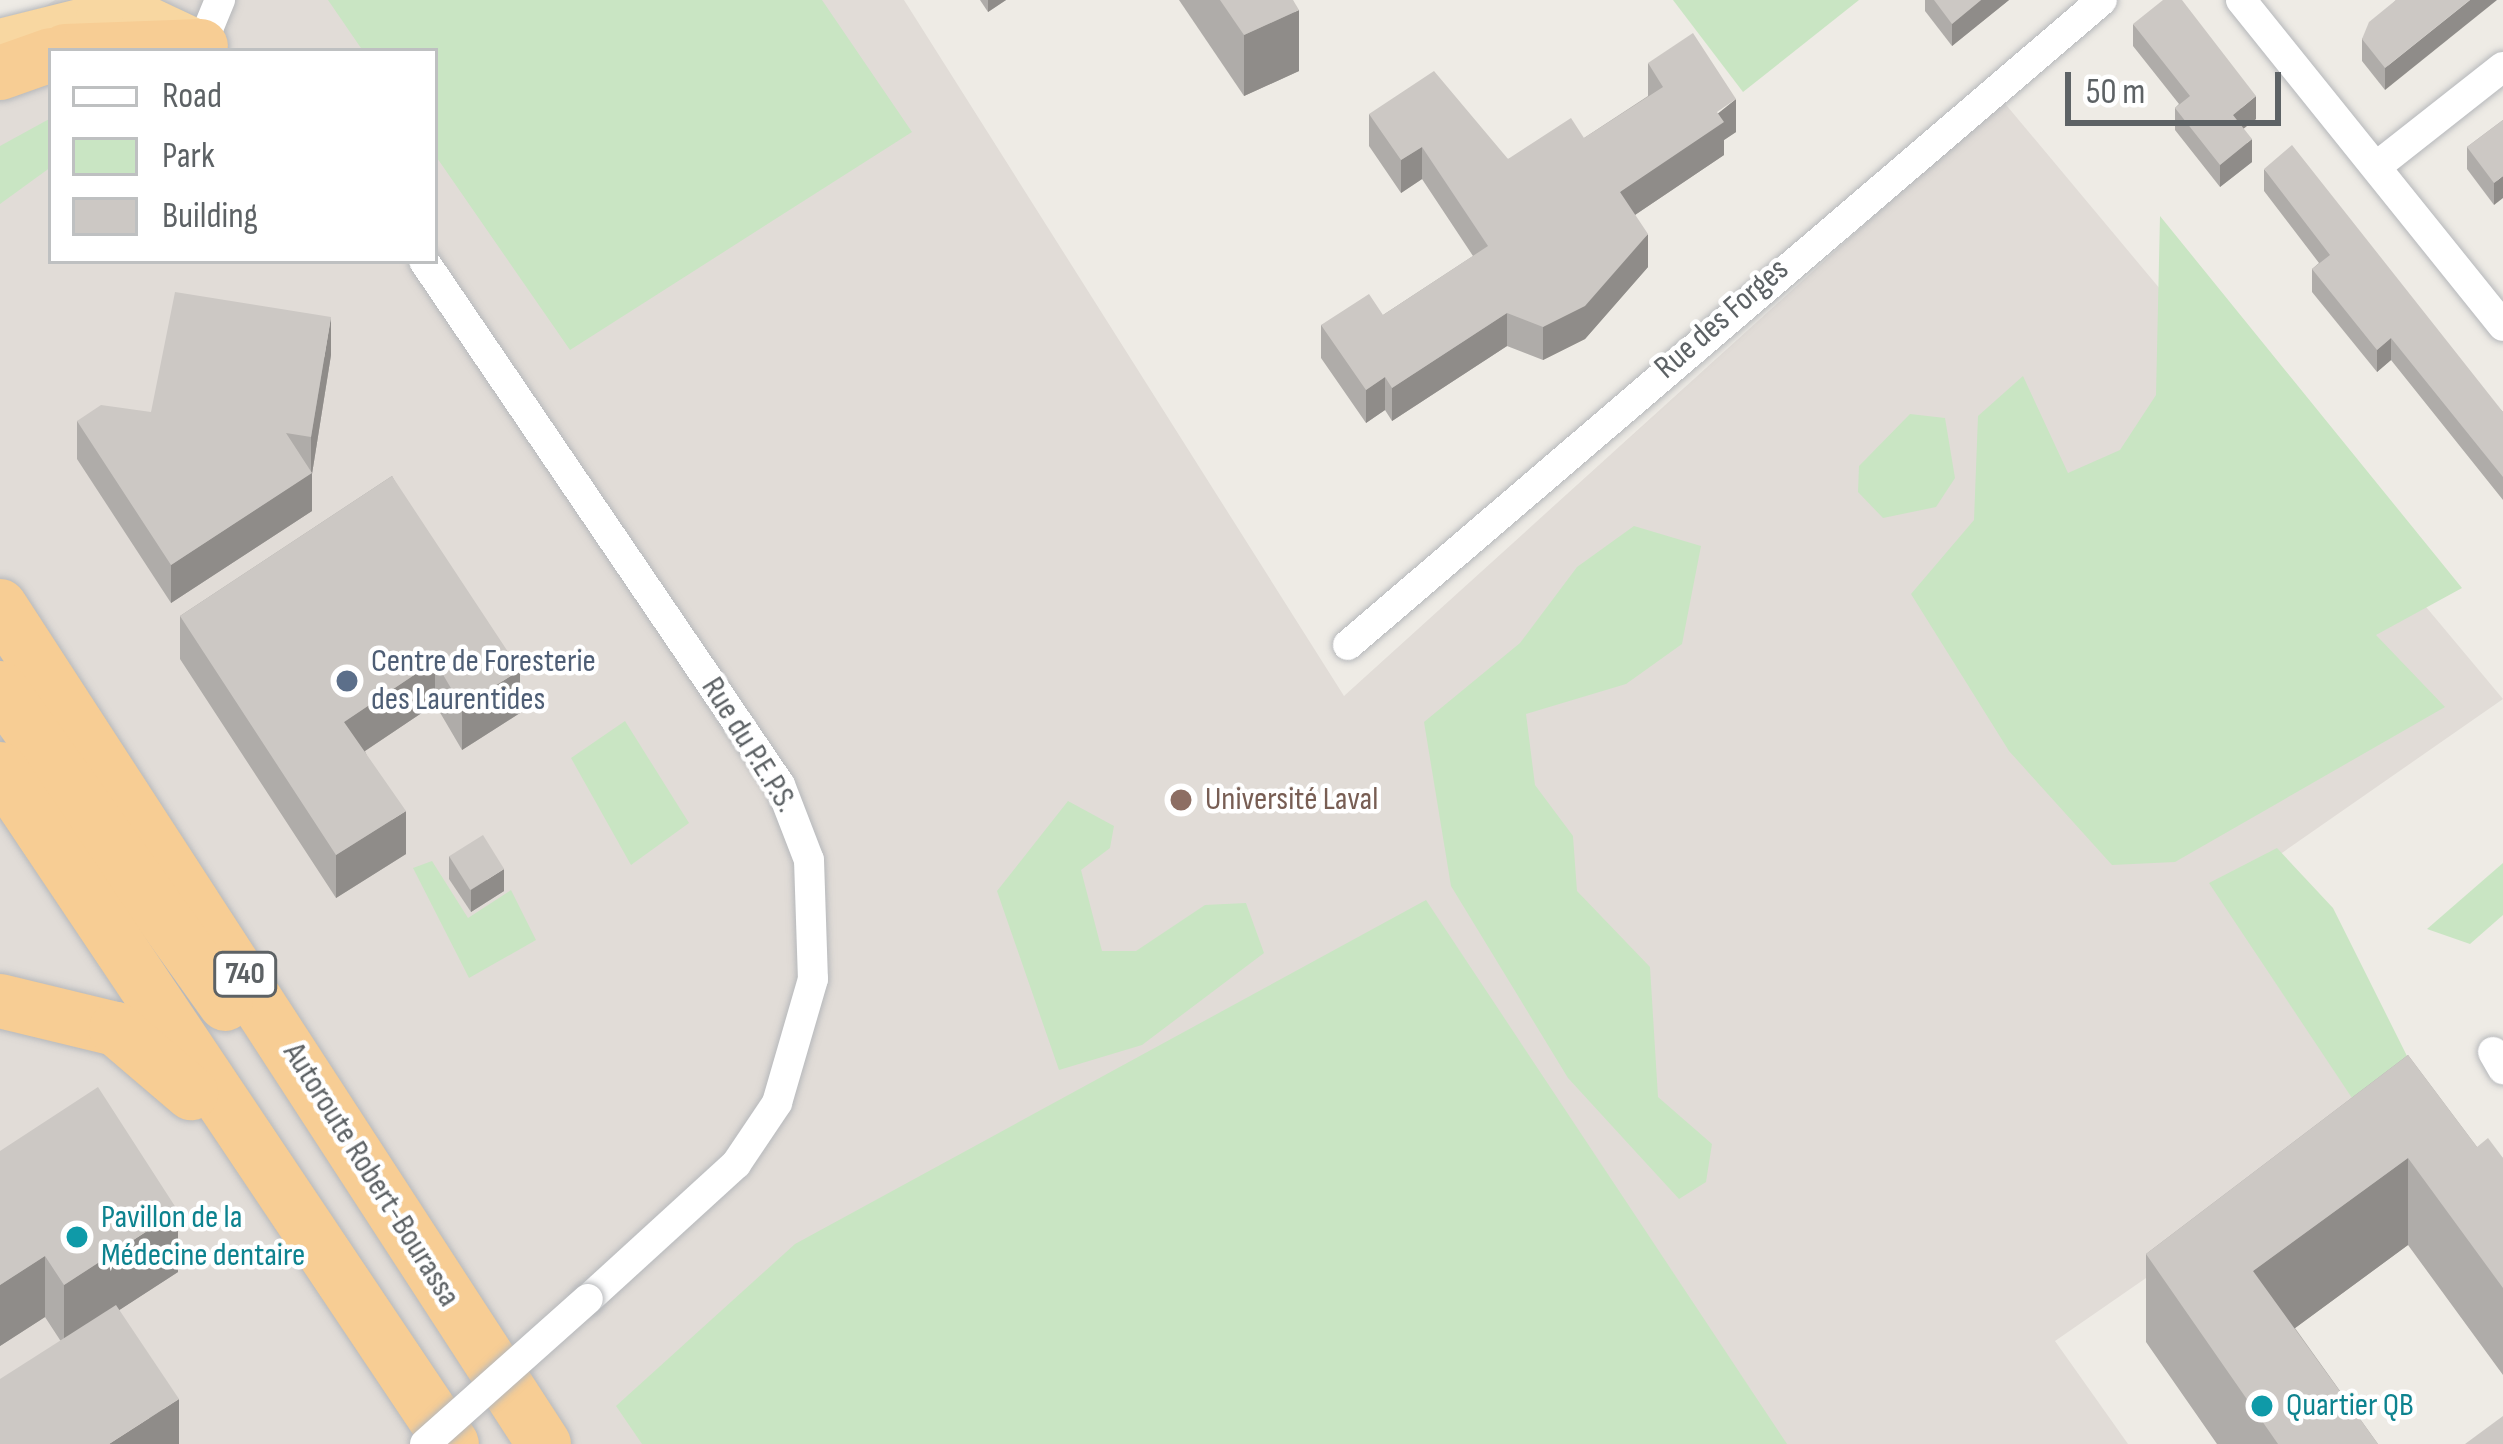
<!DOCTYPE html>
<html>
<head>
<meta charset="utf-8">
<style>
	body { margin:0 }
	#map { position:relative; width:2503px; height:1444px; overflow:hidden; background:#eeebe5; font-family:"Sofia Sans Condensed",sans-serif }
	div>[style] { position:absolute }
	.education>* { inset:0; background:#e1dcd7 }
	.green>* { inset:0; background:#c9e5c3 }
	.roads { filter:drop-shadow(0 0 3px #b6b8bb) drop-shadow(0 0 3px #b6b8bb) }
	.minor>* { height:30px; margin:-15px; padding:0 15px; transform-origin:15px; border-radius:15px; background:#fff }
	.trunk>* { height:48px; margin:-24px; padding:0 24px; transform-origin:24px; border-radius:24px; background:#f8d7a1 }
	.motorway>* { height:54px; margin:-27px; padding:0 27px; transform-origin:27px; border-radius:27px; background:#f7cd94 }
	.bridges { filter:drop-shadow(0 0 3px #b6b8bb) drop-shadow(0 0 3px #b6b8bb) }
	.minor-bridge>* { height:30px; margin:-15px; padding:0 15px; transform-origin:15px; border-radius:15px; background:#fff }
	.wall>* { inset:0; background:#afaca9 }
	.shaded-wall>* { inset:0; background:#8f8c89 }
	.building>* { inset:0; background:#ccc8c4; transform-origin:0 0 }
	.dots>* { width:33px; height:33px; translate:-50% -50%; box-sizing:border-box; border:6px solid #fff; border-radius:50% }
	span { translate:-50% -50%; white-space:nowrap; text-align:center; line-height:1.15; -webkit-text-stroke:9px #fff; paint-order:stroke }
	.shield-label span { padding:3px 9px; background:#fff; border:3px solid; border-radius:9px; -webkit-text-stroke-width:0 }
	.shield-label { font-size:30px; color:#5d6265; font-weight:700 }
	.street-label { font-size:33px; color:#5d6265 }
	.service-label { font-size:33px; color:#4e5e75 }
	.left { translate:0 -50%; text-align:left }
	.education-label { font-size:33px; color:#785e54 }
	.culture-label { font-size:33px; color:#0d838f }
	.legend { position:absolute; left:48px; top:48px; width:390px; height:216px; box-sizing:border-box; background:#fff; border:3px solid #bec0c1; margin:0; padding:15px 21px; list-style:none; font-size:36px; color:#5d6265 }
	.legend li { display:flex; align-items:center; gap:24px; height:60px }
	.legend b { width:60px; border:3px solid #bec0c1 }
	.scale { position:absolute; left:2065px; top:72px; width:216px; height:54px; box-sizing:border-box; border:6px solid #5d6265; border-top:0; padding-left:15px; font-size:36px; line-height:42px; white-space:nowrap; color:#5d6265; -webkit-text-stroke:9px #fff; paint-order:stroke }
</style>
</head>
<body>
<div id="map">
	<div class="education">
		<div style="clip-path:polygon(evenodd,55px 0,904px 0,1344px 696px,2002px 100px,2503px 699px,2220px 896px,2399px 1103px,2055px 1341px,2128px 1444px,0 1444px,0 35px,55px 0,51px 51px,435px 51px,435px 261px,51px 261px,51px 51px)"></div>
	</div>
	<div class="green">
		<div style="clip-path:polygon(328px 0,822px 0,912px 132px,570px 350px,435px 155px,435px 51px,363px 51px)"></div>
		<div style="clip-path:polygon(1673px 0,1859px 0,1743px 92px)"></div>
		<div style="clip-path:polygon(51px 118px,51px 167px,0 204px,0 146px)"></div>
		<div style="clip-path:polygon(2160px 216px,2462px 588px,2376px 635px,2445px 707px,2175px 862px,2112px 865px,2009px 751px,1911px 594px,1974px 520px,1978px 416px,2023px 376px,2068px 473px,2120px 450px,2156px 395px)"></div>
		<div style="clip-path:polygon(1910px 414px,1945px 418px,1955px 478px,1936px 507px,1883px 518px,1858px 492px,1859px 466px)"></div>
		<div style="clip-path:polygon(1634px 526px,1701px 546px,1682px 644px,1626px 684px,1526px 714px,1535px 785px,1573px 836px,1577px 891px,1650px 967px,1658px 1097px,1712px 1144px,1706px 1182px,1679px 1199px,1568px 1078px,1451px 886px,1424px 722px,1520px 643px,1577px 567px)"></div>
		<div style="clip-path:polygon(625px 721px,689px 823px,631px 865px,571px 758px)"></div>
		<div style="clip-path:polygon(1068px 801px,1114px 826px,1110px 848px,1081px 870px,1102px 951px,1136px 951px,1205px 905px,1246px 903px,1264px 953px,1142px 1045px,1059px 1070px,997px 891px)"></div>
		<div style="clip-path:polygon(2277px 848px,2333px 908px,2412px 1066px,2358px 1107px,2209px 883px)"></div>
		<div style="clip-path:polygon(432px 861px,468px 918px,511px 890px,536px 940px,469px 978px,413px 868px)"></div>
		<div style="clip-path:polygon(2503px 863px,2503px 915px,2470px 944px,2427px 929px)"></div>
		<div style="clip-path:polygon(1426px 900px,1787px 1444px,642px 1444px,616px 1406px,795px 1244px)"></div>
	</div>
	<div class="roads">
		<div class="minor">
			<div style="left:2241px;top:0;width:418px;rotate:51.2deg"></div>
			<div style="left:211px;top:51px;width:11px;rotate:-153deg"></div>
			<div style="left:201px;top:46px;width:50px;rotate:-67.6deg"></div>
			<div style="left:2377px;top:166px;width:160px;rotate:-38.2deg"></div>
			<div style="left:424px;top:261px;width:633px;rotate:55.81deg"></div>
			<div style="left:780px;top:785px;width:80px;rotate:68.9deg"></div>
			<div style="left:809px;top:860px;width:119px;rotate:88.1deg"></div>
			<div style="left:813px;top:979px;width:129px;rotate:106.2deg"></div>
			<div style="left:777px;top:1103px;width:73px;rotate:123.9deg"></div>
			<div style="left:736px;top:1164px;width:200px;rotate:137.6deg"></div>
			<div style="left:1348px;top:645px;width:992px;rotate:-40.54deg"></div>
			<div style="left:2493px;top:1052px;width:20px;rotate:60deg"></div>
		</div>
		<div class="trunk">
			<div style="left:0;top:43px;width:103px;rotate:-14deg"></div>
			<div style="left:100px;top:18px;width:46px;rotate:2.5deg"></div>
			<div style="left:146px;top:20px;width:61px;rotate:25.3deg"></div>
		</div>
		<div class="motorway">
			<div style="left:65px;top:51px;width:136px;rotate:-2.1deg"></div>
			<div style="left:0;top:73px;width:54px;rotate:-19.4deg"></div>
			<div style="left:0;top:606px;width:999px;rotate:57.01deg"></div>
			<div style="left:0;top:688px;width:388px;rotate:54.5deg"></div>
			<div style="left:0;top:769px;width:812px;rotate:56.19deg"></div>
			<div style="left:0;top:1001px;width:119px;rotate:13.6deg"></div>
			<div style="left:116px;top:1029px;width:99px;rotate:40.5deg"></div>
		</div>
	</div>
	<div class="bridges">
		<div class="minor-bridge">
			<div style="left:425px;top:1444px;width:218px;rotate:-41.7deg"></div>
		</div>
	</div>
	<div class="wall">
		<div style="clip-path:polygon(980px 0,1006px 0,988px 12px)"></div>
		<div style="clip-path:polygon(1179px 0,1293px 0,1299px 71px,1244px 96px)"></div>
		<div style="clip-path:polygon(1925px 0,2009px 0,1952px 46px,1925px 11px)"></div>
		<div style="clip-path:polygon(2396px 0,2385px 90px,2362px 61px,2362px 39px)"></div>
		<div style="clip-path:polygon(2133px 24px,2256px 119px,2243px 128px,2252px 162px,2220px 187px,2175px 130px,2175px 108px,2179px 104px,2133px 46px)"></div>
		<div style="clip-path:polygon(1648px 63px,1736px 132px,1724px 140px,1724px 155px,1635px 215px,1648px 267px,1585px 339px,1543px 360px,1507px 346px,1392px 421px,1385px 410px,1366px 423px,1321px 358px,1321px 325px,1383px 315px,1473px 256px,1422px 179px,1401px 193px,1369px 146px,1369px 114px,1508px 159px,1584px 138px,1648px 96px)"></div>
		<div style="clip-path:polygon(2503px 120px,2494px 205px,2467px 169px,2467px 147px)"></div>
		<div style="clip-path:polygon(2264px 169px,2503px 412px,2503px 500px,2391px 360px,2377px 372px,2312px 292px,2312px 269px,2319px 263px,2264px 191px)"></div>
		<div style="clip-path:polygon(331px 355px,312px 474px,312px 511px,171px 603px,77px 459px,77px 421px,151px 412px)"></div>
		<div style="clip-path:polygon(392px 476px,520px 713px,462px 750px,435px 704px,365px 751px,406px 854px,336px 898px,180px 659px,180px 616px)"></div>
		<div style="clip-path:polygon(449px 856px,504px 891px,471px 912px,449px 879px)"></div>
		<div style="clip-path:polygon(2408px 1055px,2477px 1147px,2503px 1158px,2503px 1375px,2408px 1245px,2295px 1328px,2378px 1444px,2217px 1444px,2146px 1342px,2146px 1254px)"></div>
		<div style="clip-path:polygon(0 1151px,178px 1272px,119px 1310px,179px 1444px,60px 1340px,45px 1317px,0 1346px)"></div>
	</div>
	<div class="shaded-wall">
		<div style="clip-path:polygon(988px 0,1006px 0,988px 12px)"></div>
		<div style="clip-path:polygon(1981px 0,2009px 0,1952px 46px,1952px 24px)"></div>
		<div style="clip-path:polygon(2470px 0,2497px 0,2385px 90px,2385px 68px)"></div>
		<div style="clip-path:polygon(1299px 10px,1299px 71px,1244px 96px,1244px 35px)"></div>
		<div style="clip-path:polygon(2256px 96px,2256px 119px,2233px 137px,2233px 115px)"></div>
		<div style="clip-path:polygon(1736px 99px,1736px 132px,1724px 140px,1724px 155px,1620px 225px,1620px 192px)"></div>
		<div style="clip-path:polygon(2252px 139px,2252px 162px,2220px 187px,2220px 165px)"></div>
		<div style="clip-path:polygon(1422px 147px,1422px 179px,1401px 193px,1401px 160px)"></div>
		<div style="clip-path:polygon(2503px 176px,2503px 198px,2494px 205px,2494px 183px)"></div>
		<div style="clip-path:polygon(1648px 234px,1648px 267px,1585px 339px,1543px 360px,1543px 327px)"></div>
		<div style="clip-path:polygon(1507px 313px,1507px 346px,1392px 421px,1392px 388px)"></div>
		<div style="clip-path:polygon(331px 317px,331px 355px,312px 474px,312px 511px,171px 603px,171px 565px,311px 473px,311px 437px)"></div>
		<div style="clip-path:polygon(2391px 338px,2391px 360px,2377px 372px,2377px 350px)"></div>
		<div style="clip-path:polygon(1385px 377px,1385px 410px,1366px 423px,1366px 390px)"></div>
		<div style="clip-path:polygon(435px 661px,435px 704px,344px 765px,344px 722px)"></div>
		<div style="clip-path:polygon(520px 670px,520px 713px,462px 750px,462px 707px)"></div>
		<div style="clip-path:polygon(406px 811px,406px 854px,336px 898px,336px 855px)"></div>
		<div style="clip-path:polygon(504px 869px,504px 891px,471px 912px,471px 890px)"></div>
		<div style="clip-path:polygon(2408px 1158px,2408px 1245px,2253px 1359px,2253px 1271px)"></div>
		<div style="clip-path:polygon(178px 1211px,178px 1272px,64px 1346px,64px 1285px)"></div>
		<div style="clip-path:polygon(45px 1256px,45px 1317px,0 1346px,0 1285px)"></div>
		<div style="clip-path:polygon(179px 1399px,179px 1444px,109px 1444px)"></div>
	</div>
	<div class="building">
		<div style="clip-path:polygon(1220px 0,1293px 0,1299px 10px,1244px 35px)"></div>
		<div style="clip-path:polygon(1934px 0,1981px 0,1952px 24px)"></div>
		<div style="clip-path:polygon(2163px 0,2182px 0,2256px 96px,2233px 115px,2252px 139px,2220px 165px,2175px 108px,2190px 96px,2133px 24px)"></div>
		<div style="clip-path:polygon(2396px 0,2470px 0,2385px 68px,2362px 39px,2369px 22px)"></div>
		<div style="clip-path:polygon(1693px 33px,1736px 99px,1717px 112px,1724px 122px,1620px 192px,1648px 234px,1585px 306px,1543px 327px,1507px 313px,1392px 388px,1385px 377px,1366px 390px,1321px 325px,1369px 294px,1383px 315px,1488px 246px,1422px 147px,1401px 160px,1369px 114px,1434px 71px,1508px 159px,1571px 118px,1584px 138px,1663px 87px,1648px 63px)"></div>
		<div style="clip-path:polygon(2503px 120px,2503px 176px,2494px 183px,2467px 147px)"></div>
		<div style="clip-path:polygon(2292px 145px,2503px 412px,2503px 477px,2391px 338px,2377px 350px,2312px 269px,2330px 255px,2264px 169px)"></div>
		<div style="clip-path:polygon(175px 292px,331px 317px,311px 437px,286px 433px,312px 473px,171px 565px,77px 421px,101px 405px,151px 412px)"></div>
		<div style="clip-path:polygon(392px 476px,520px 670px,462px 707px,435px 661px,344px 722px,406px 811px,336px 855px,180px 616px)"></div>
		<div style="left:483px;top:835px;width:40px;height:40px;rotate:58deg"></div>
		<div style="clip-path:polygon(2408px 1055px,2477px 1147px,2488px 1138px,2503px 1158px,2503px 1288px,2408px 1158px,2253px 1271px,2378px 1444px,2278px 1444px,2146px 1254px)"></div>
		<div style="clip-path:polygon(98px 1087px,178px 1211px,64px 1285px,45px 1256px,0 1285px,0 1151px)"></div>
		<div style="clip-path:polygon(116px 1305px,179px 1399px,109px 1444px,0 1444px,0 1379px)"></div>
		<div style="clip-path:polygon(2503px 1416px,2503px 1444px,2465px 1444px)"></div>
	</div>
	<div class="dots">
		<div style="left:347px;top:681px;background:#5c6f8a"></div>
		<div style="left:1181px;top:800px;background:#8d6e63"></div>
		<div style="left:77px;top:1237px;background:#0f9aa8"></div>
		<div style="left:2262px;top:1406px;background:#0f9aa8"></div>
	</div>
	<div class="shield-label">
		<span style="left:245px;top:974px">740</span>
	</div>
	<div class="street-label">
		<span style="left:1722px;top:319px;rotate:-41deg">Rue des Forges</span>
		<span style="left:749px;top:745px;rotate:58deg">Rue du P.E.P.S.</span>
		<span style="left:371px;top:1175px;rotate:58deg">Autoroute Robert-Bourassa</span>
	</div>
	<div class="service-label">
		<span class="left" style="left:371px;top:681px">Centre de Foresterie<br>des Laurentides</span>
	</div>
	<div class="education-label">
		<span class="left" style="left:1205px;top:800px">Université Laval</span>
	</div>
	<div class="culture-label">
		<span class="left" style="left:101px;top:1237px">Pavillon de la<br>Médecine dentaire</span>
		<span class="left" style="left:2286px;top:1406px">Quartier QB</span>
	</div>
	<ul class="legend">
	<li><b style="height:15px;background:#fff"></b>Road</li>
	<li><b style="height:33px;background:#c9e5c3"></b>Park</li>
	<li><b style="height:33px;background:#ccc8c4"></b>Building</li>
	</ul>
	<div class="scale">50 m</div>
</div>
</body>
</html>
